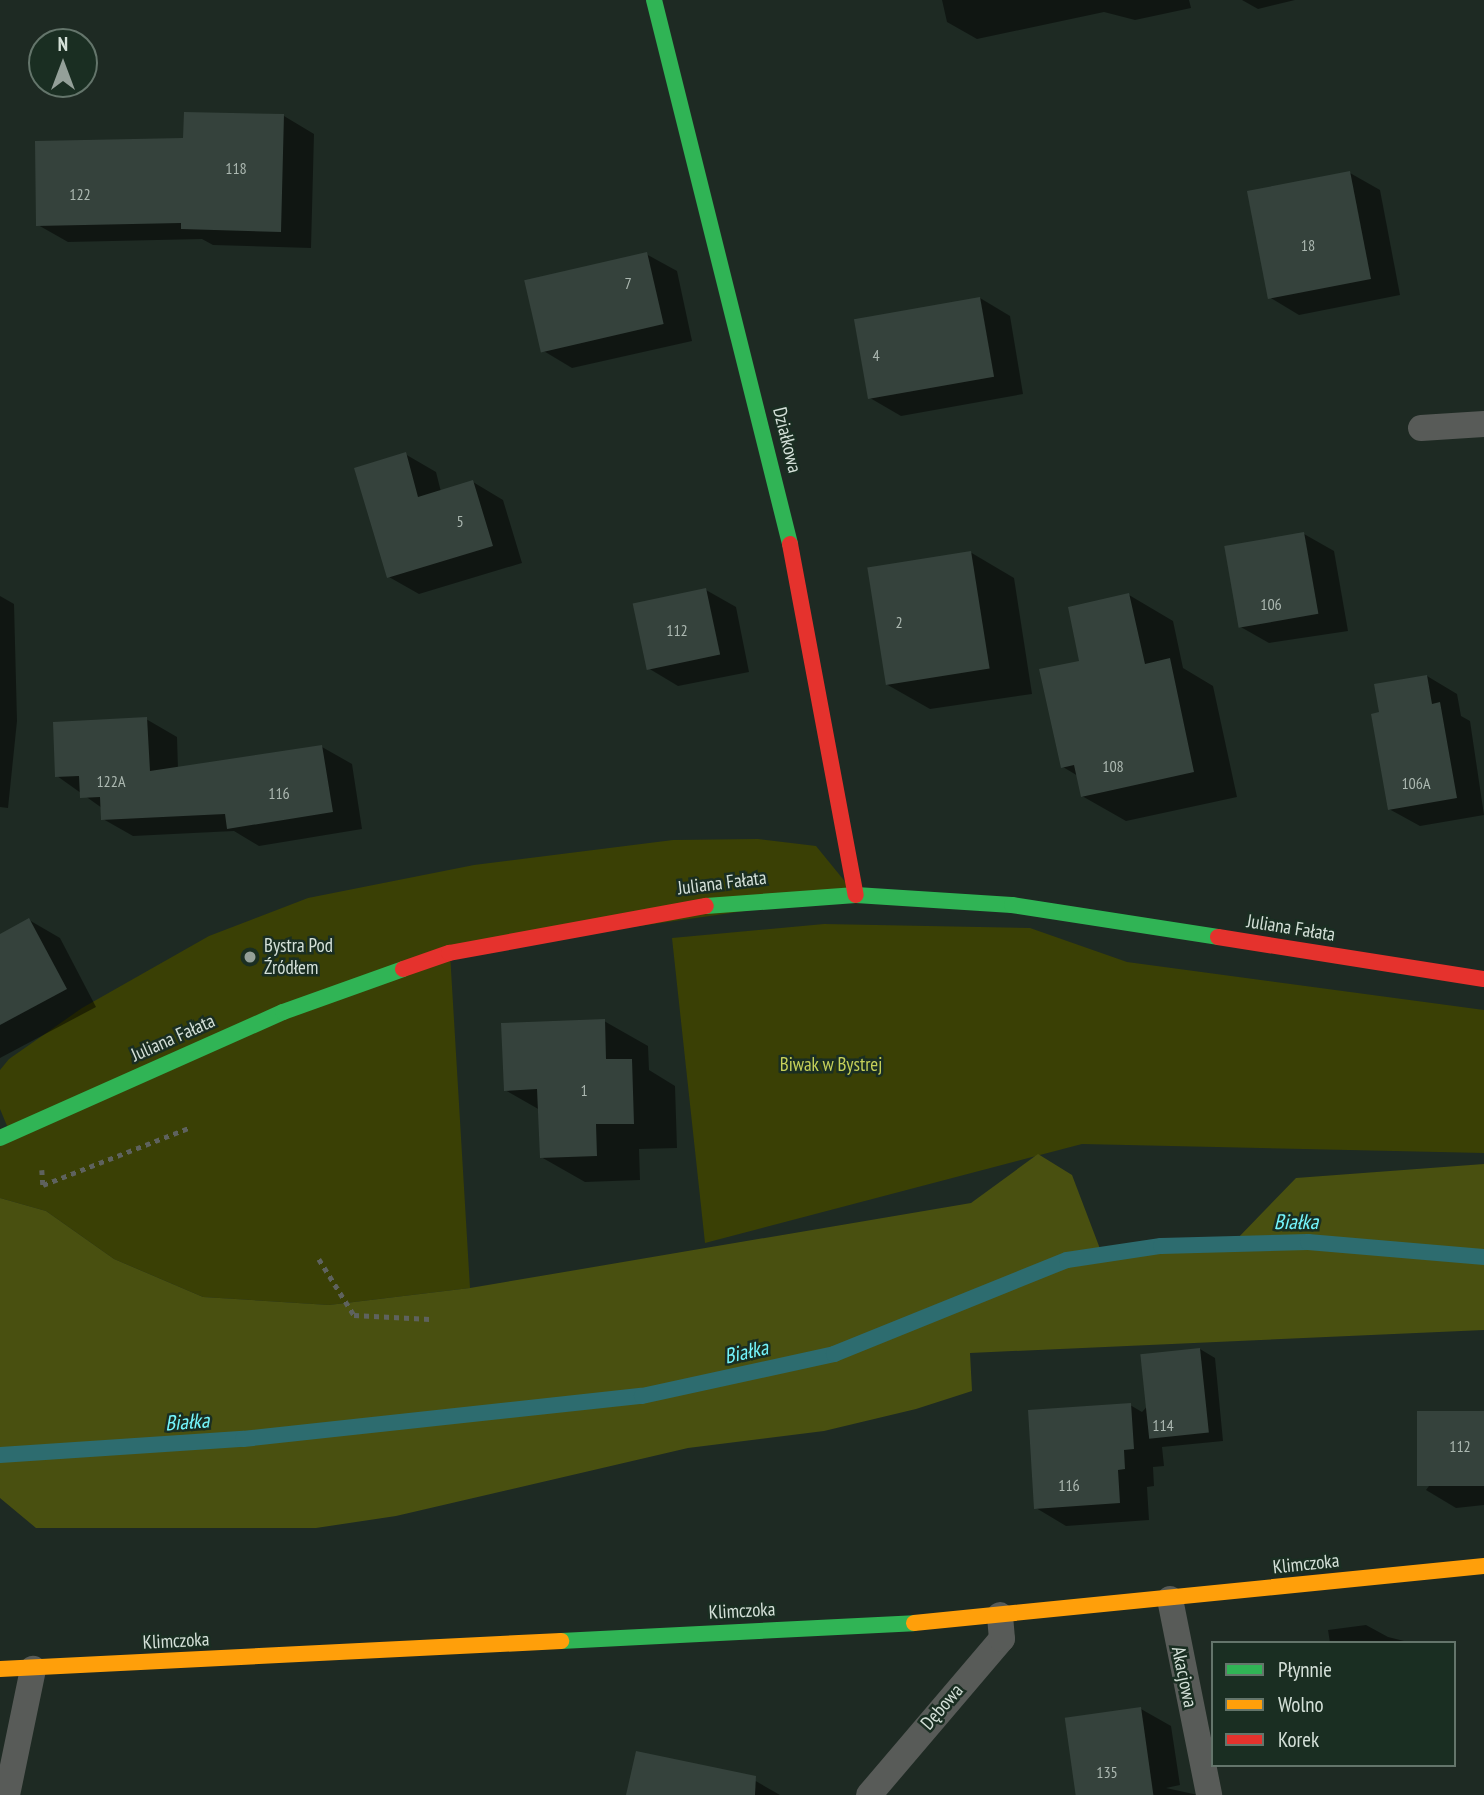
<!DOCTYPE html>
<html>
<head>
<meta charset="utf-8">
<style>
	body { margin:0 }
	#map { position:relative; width:1484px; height:1795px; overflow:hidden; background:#1e2a23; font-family:"PT Sans Narrow",sans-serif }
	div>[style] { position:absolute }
	.green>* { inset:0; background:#3a4005 }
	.forest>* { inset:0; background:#495010 }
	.shadow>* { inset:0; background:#0007 }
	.stream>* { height:16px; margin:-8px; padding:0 8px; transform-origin:8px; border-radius:8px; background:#2d6c6f }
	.building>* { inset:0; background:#35423c; transform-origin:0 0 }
	.path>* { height:4.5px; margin-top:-2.25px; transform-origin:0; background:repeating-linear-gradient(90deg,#5e625e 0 5px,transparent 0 10px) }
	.lane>* { height:26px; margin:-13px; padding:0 13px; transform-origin:13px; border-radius:13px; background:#585b58 }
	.fast>* { height:16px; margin:-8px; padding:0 8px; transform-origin:8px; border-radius:8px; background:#30b455 }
	.slow>* { height:16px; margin:-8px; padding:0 8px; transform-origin:8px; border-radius:8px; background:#ff9f0a }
	.jam>* { height:16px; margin:-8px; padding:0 8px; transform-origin:8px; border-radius:8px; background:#e5322d }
	.dots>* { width:19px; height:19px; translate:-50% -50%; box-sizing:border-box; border:4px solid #1a2e22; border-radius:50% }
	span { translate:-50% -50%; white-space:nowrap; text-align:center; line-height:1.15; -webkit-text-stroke:5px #1a2e22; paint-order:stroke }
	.number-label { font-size:16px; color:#acb8b1 }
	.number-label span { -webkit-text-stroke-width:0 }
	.street-label { font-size:19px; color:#d4e0d8 }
	.poi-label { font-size:19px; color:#d4e0d8 }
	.left { translate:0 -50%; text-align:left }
	.park-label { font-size:19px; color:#c5d059 }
	.water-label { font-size:21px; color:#74f5fc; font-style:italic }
	.legend { position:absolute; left:1211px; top:1641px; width:245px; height:126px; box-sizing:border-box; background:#1a2e22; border:2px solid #64756b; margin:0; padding:9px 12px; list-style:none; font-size:21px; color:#d4e0d8 }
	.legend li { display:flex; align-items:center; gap:14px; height:35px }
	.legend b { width:35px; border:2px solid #64756b }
	.north { position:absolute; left:28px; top:28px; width:70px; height:70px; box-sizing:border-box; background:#1a2e22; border:2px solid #64756b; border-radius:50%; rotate:0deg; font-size:19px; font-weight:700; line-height:28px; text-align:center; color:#d4e0d8 }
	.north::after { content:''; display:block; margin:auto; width:24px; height:32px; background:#94a099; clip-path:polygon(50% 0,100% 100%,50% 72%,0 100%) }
</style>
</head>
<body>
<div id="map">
	<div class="green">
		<div style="clip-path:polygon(758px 839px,816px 846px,856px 895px,450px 953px,470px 1288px,329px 1305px,203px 1297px,114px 1259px,46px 1211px,0 1198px,0 1138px,10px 1133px,0 1109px,0 1070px,9px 1059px,82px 1008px,209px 936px,308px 898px,474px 865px,673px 840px)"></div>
		<div style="clip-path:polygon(824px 924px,1030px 928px,1127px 962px,1484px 1010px,1484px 1153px,1082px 1144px,705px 1243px,672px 938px)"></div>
	</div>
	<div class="forest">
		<div style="clip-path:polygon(1038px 1154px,1072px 1175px,1102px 1254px,1235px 1241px,1296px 1178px,1484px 1164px,1484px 1330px,970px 1353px,972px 1391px,916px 1409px,824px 1431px,688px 1448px,396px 1516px,316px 1528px,36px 1528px,0 1498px,0 1198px,46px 1211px,114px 1259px,203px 1297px,329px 1305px,470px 1288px,971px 1203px)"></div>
	</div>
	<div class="shadow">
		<div style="clip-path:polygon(942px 0,1189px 0,1191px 8px,1135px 20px,1104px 12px,977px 39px,947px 22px)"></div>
		<div style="clip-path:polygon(1242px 0,1295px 0,1258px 9px)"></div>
		<div style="clip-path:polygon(284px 116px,314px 134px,311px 248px,213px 245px,202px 239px,68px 242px,38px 225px,185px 140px)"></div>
		<div style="clip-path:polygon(1350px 173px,1380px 190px,1400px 295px,1299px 315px,1269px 297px)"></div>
		<div style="clip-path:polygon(646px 254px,677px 271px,692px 341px,572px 368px,542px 350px)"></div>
		<div style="clip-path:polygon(980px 298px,1010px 316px,1023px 394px,901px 416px,870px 398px)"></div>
		<div style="clip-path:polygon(405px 454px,436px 472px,441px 492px,473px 482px,503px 500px,522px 563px,419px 594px,389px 577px)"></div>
		<div style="clip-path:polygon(1304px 534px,1334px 551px,1348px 631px,1269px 643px,1239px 626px)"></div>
		<div style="clip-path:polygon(970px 552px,1014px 578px,1032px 694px,930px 709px,886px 684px)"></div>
		<div style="clip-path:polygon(706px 590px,736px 607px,749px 672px,678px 686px,648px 668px)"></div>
		<div style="clip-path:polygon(1129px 595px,1173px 621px,1183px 668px,1213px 686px,1237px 797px,1126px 821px,1082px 796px,1078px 776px,1063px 767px,1081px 662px)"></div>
		<div style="clip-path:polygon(0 596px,14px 604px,17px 721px,8px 808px,0 807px)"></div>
		<div style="clip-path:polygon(1427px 676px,1457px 694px,1461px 716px,1470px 721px,1484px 815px,1420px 826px,1389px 809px,1381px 714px)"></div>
		<div style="clip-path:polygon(146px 719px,177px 737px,178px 769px,322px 747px,352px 764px,362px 829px,259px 846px,234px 831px,133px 836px,103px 819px,102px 808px,57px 776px)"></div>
		<div style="clip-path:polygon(29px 920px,60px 938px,96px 1007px,0 1058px,0 936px)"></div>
		<div style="clip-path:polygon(604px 1021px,648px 1046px,649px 1070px,675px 1086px,677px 1148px,639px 1149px,640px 1180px,585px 1182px,541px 1157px,540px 1110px,505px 1090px)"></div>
		<div style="clip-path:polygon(1200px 1349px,1215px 1358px,1223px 1441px,1162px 1447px,1164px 1466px,1153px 1467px,1154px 1486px,1147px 1487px,1149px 1520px,1066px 1526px,1036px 1508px,1130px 1405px,1142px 1412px)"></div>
		<div style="clip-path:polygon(1484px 1412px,1484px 1505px,1456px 1508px,1426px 1490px)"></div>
		<div style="clip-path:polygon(1366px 1625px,1388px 1637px,1412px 1643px,1330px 1643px,1328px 1630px)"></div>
		<div style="clip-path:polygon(1141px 1709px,1171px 1726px,1180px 1785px,1166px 1788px,1198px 1795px,1078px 1795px)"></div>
		<div style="clip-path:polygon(745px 1775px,780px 1795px,628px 1795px)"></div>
	</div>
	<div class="stream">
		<div style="left:0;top:1455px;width:244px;rotate:-3.8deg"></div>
		<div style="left:243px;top:1439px;width:401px;rotate:-6.2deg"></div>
		<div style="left:642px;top:1396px;width:197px;rotate:-12.3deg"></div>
		<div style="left:834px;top:1354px;width:251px;rotate:-22deg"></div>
		<div style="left:1067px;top:1260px;width:95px;rotate:-8.5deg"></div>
		<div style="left:1161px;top:1246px;width:147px;rotate:-1.6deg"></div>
		<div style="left:1308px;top:1242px;width:177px;rotate:4.9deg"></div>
	</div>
	<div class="building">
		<div style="clip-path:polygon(184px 112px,284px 114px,281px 232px,181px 229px,181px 223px,36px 226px,35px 141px,183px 138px)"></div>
		<div style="left:1350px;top:171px;width:110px;height:105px;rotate:79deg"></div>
		<div style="left:647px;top:252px;width:74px;height:126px;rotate:77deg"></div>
		<div style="left:980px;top:297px;width:81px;height:128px;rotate:80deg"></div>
		<div style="clip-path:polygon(406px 452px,418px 497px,473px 480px,493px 546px,387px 578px,354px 468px)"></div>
		<div style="left:1304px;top:532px;width:83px;height:81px;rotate:80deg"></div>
		<div style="left:971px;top:551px;width:119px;height:105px;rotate:81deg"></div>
		<div style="left:706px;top:588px;width:68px;height:75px;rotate:78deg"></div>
		<div style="clip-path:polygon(1129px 593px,1145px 664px,1170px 658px,1194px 772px,1081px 797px,1074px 765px,1061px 768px,1039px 669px,1079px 661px,1068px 607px)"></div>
		<div style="clip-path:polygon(1427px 675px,1432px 704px,1440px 702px,1457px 798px,1388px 810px,1371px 714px,1379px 712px,1374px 684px)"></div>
		<div style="clip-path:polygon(147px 717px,150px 771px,322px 745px,333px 812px,227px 829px,225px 814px,101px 820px,100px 797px,80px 798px,79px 776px,55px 777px,53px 722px)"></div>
		<div style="clip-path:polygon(29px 918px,67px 989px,0 1025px,0 934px)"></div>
		<div style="clip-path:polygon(605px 1019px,606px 1059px,632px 1059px,634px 1124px,596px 1124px,597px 1156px,540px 1158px,537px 1089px,504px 1091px,501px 1023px)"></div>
		<div style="left:1200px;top:1348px;width:85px;height:60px;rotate:84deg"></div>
		<div style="clip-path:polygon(1131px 1403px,1134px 1449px,1124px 1450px,1125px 1469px,1118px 1470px,1120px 1503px,1034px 1509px,1028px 1410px)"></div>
		<div style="left:1484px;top:1411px;width:75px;height:67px;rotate:90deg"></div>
		<div style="left:1141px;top:1707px;width:89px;height:77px;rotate:82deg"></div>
		<div style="clip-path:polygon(636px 1751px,756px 1776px,755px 1795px,626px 1795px)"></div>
	</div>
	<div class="path">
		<div style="left:42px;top:1170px;width:15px;rotate:86deg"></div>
		<div style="left:43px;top:1185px;width:159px;rotate:-21.4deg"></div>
		<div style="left:319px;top:1259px;width:66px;rotate:58deg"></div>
		<div style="left:354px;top:1315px;width:76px;rotate:3deg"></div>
	</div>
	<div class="lane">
		<div style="left:1421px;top:428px;width:63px;rotate:-3.6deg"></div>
		<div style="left:1170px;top:1599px;width:200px;rotate:78.7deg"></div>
		<div style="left:7px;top:1795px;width:129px;rotate:-78.3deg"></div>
		<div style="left:869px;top:1795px;width:205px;rotate:-49.6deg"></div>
		<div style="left:1002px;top:1639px;width:24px;rotate:-95deg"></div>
	</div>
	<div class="fast">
		<div style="left:654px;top:0;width:561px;rotate:75.96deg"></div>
		<div style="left:706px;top:906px;width:150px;rotate:-4.2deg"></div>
		<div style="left:856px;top:895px;width:156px;rotate:3.7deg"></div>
		<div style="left:1012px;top:905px;width:208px;rotate:8.8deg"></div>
		<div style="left:0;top:1138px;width:310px;rotate:-24deg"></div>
		<div style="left:283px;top:1012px;width:127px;rotate:-19.7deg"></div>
		<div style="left:561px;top:1641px;width:353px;rotate:-2.9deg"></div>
	</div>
	<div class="slow">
		<div style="left:914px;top:1623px;width:573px;rotate:-5.71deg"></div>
		<div style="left:0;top:1669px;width:562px;rotate:-2.86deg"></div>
	</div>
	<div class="jam">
		<div style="left:790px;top:544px;width:357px;rotate:79.4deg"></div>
		<div style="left:1218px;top:937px;width:269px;rotate:9deg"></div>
		<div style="left:403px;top:969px;width:49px;rotate:-19.2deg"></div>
		<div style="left:449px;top:953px;width:261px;rotate:-10.4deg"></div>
	</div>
	<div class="dots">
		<div style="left:250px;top:957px;background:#94a099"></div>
	</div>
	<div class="number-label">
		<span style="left:236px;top:168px">118</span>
		<span style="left:80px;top:194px">122</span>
		<span style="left:1308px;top:245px">18</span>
		<span style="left:628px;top:283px">7</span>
		<span style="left:876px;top:355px">4</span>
		<span style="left:460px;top:521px">5</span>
		<span style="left:1271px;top:604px">106</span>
		<span style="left:899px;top:622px">2</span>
		<span style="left:677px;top:630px">112</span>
		<span style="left:1113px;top:766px">108</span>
		<span style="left:111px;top:781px">122A</span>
		<span style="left:1416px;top:783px">106A</span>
		<span style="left:279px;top:793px">116</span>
		<span style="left:584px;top:1090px">1</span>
		<span style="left:1163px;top:1425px">114</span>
		<span style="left:1460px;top:1446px">112</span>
		<span style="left:1069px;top:1485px">116</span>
		<span style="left:1107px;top:1772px">135</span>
	</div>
	<div class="street-label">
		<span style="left:787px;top:440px;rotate:76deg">Działkowa</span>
		<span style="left:722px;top:883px;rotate:-7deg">Juliana Fałata</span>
		<span style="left:1291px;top:928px;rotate:9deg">Juliana Fałata</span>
		<span style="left:173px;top:1038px;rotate:-24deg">Juliana Fałata</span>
		<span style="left:1306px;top:1564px;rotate:-6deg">Klimczoka</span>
		<span style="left:742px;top:1611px;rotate:-3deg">Klimczoka</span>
		<span style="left:176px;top:1641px;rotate:-3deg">Klimczoka</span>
		<span style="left:1184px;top:1677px;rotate:78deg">Akacjowa</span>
		<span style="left:942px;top:1707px;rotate:-49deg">Dębowa</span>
	</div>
	<div class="poi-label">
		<span class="left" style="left:264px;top:957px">Bystra Pod<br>Źródłem</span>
	</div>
	<div class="park-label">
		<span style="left:831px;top:1065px">Biwak w Bystrej</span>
	</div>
	<div class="water-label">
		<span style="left:1296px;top:1222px">Białka</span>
		<span style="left:746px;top:1352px;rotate:-13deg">Białka</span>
		<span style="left:187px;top:1422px;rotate:-4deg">Białka</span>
	</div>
	<ul class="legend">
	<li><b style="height:9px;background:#30b455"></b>Płynnie</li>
	<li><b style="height:9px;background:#ff9f0a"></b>Wolno</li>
	<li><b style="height:9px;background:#e5322d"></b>Korek</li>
	</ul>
	<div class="north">N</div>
</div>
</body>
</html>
